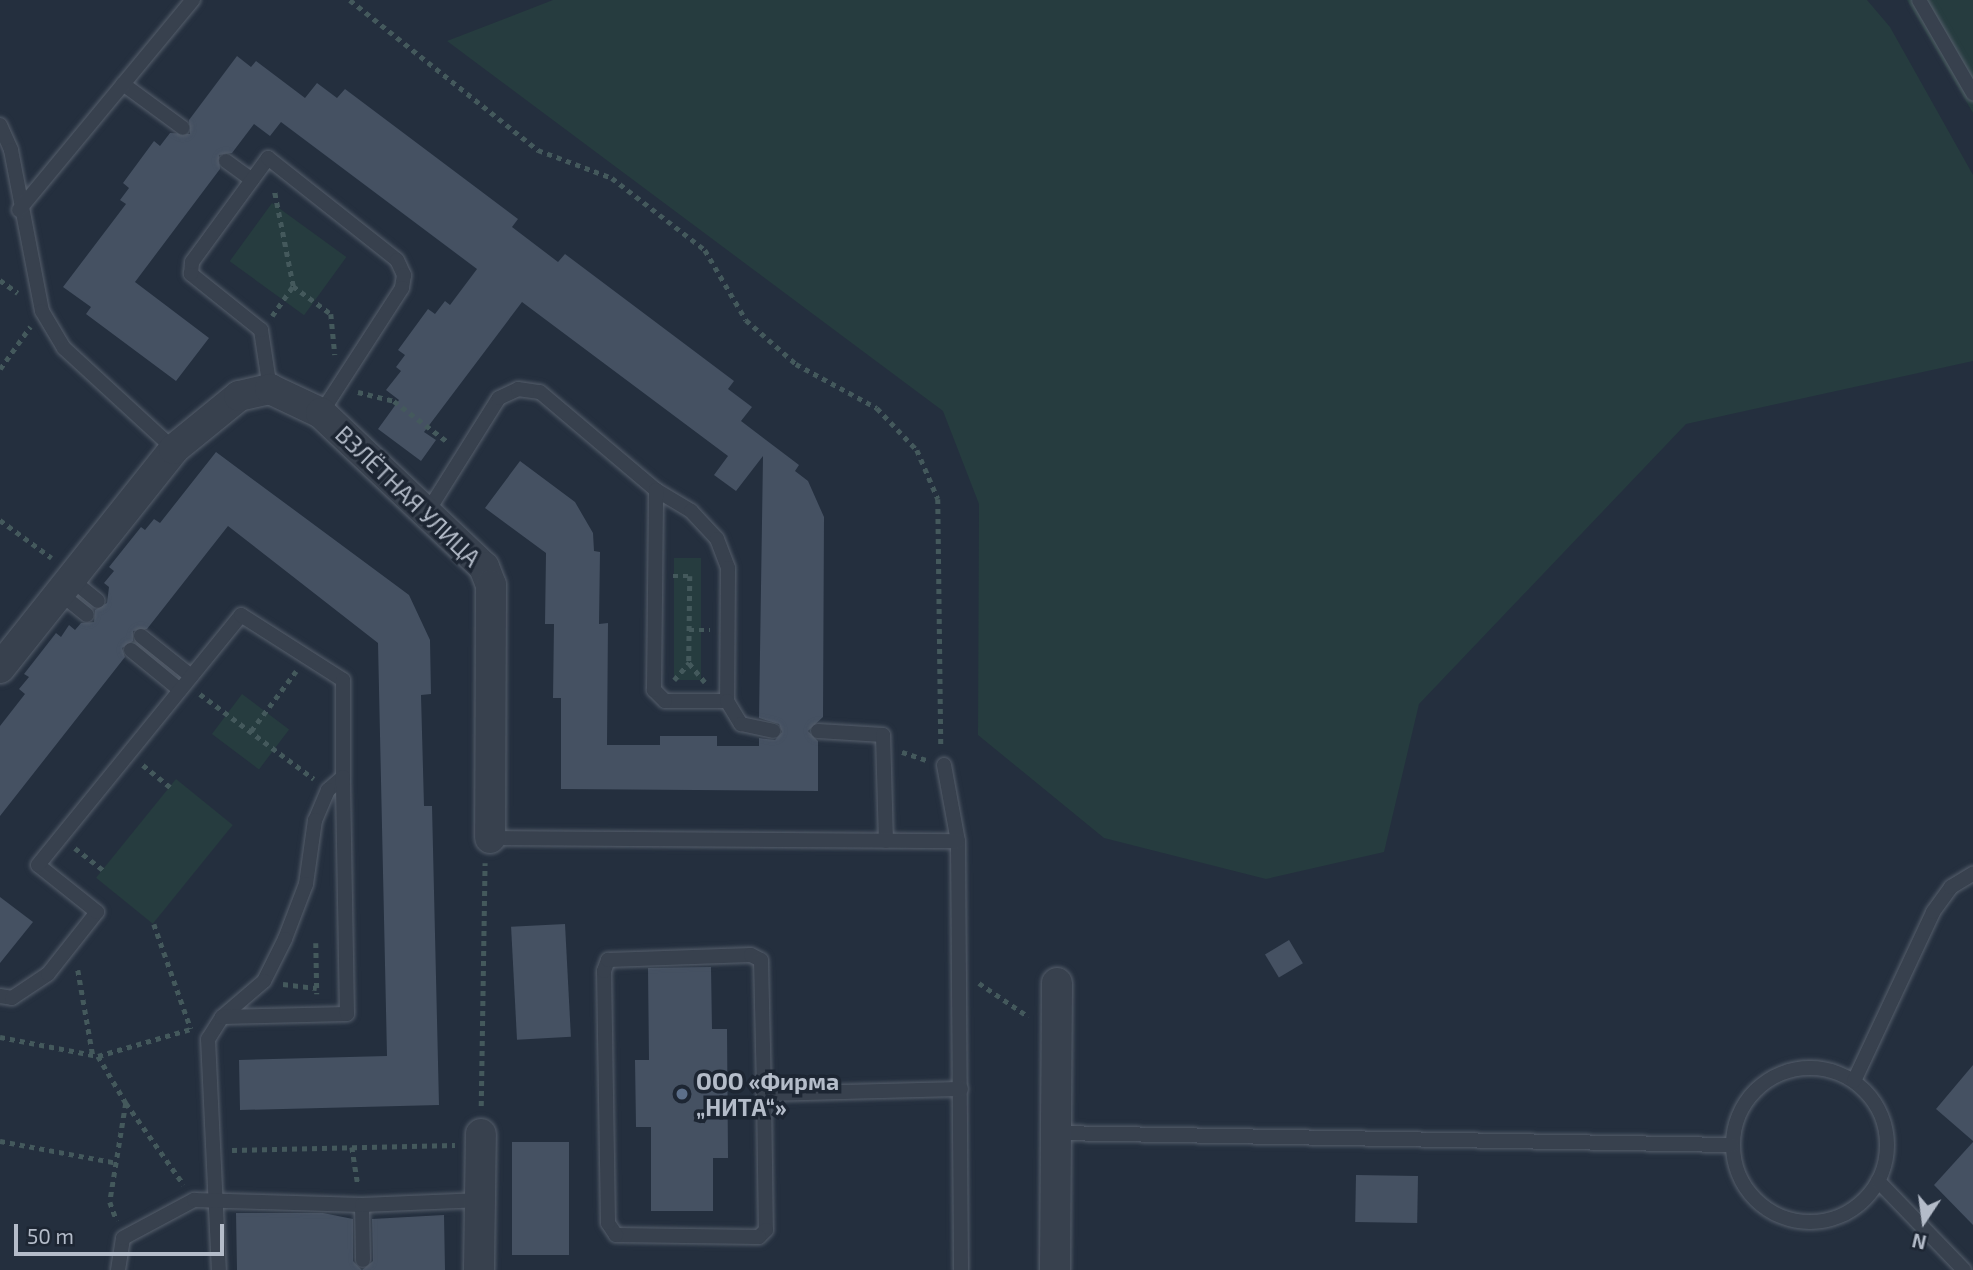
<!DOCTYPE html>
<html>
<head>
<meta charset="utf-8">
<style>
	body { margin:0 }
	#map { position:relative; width:1973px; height:1270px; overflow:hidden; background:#242f3e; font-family:"Exo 2",sans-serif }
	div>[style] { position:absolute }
	.green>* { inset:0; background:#263c3f; transform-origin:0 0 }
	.building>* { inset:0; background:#455162; transform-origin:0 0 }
	.path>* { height:4.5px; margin-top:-2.25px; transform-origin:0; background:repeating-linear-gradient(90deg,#44595c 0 5px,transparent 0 10px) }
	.roads { filter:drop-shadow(0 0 2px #565f6c) drop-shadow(0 0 2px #565f6c) }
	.lane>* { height:14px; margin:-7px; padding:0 7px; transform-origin:7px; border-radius:7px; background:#38414e }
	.lane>.ring { margin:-7px; padding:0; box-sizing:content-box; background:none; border:14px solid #38414e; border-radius:50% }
	.street>* { height:30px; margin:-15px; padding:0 15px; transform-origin:15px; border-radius:15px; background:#38414e }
	.dots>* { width:19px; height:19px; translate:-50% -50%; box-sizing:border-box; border:4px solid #1d2633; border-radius:50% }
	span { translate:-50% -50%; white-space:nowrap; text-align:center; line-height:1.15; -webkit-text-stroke:7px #1d2633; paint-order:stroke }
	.street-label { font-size:23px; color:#b4bcc9 }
	.poi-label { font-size:23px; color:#b4bcc9; font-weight:700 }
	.left { translate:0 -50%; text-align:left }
	.north { position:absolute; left:1889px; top:1186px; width:70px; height:70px; -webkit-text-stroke:5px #1d2633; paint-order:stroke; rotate:193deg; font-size:19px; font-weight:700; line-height:28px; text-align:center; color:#b4bcc9 }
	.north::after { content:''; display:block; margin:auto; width:24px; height:32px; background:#b4bcc9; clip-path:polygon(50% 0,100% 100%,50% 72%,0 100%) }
	.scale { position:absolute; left:14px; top:1224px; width:210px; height:32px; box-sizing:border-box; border:4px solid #b4bcc9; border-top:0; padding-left:9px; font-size:21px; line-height:24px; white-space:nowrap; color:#b4bcc9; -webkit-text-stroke:5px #1d2633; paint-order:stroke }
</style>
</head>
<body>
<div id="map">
	<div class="green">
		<div style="clip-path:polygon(553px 0,1867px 0,1890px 27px,1973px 175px,1973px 361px,1686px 424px,1419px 704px,1384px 852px,1266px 879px,1104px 838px,978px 735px,979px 504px,943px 411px,447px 41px)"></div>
		<div style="clip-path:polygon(1907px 0,1973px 0,1973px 113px)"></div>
		<div style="left:272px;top:203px;width:92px;height:72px;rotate:36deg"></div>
		<div style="left:674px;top:558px;width:27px;height:122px"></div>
		<div style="left:242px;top:694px;width:59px;height:50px;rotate:37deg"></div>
		<div style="left:176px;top:779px;width:73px;height:127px;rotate:39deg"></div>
	</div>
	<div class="building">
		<div style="clip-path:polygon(237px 56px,251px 67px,256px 61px,305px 98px,317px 83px,337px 98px,345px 89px,518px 219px,512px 227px,558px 262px,565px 254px,734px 381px,728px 389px,752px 407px,741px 421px,799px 465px,795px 471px,808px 481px,824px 517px,823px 717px,808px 731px,818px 741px,818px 791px,561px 789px,561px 698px,553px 698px,554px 624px,545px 624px,546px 553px,485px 508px,520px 461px,575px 502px,593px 533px,594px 551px,600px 552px,599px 624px,608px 623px,607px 745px,660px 745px,660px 736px,717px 736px,717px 746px,759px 746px,759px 738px,775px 740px,782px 732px,779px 724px,759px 718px,763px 456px,736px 491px,714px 475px,728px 456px,522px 302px,424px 432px,436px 440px,421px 461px,378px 429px,399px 400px,386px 390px,401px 371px,396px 367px,405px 355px,398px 350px,428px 309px,435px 314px,445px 301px,450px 305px,477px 269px,281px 122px,270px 136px,254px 124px,232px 153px,219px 155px,220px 169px,135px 282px,209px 338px,176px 381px,86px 314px,91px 307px,63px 287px,126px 204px,120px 200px,129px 188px,123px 183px,154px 141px,160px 146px,170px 133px,190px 134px,189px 120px)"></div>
		<div style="clip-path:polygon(216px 452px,409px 595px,430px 640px,431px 694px,421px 695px,424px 806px,432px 806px,439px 1105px,240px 1110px,239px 1060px,387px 1056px,378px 643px,228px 526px,147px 629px,133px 631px,133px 641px,122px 648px,125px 657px,0 816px,0 726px,25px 694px,19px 689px,29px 677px,24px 674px,56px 633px,61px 637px,69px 625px,75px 630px,81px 623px,94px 622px,95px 610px,107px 603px,109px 587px,104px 583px,114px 571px,109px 567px,141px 527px,145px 530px,154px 519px,160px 523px)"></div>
		<div style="clip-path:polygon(0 897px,33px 922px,0 963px)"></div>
		<div style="left:565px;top:924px;width:113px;height:54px;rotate:87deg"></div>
		<div style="left:1289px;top:940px;width:27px;height:28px;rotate:59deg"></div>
		<div style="clip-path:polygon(711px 967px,712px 1029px,727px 1029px,728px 1158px,713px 1158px,713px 1211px,651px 1211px,651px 1127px,636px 1127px,635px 1060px,649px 1060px,648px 968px)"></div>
		<div style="clip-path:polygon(1973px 1065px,1973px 1141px,1936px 1109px)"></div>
		<div style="left:512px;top:1142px;width:57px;height:113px"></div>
		<div style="clip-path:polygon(1973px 1142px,1973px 1225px,1934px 1185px)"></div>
		<div style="left:1356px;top:1175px;width:62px;height:47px;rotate:1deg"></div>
		<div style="clip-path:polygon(236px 1213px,323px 1213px,353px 1219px,353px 1261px,362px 1270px,373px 1261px,372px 1219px,444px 1215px,445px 1270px,237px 1270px)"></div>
	</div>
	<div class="path">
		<div style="left:350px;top:0;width:241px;rotate:38.6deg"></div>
		<div style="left:538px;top:150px;width:79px;rotate:20.7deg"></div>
		<div style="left:612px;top:178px;width:118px;rotate:37.7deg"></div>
		<div style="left:705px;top:250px;width:81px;rotate:59.6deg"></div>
		<div style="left:746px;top:320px;width:67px;rotate:41.3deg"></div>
		<div style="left:796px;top:364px;width:92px;rotate:28.5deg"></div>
		<div style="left:877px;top:408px;width:58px;rotate:46.4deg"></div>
		<div style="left:917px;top:450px;width:53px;rotate:66.8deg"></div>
		<div style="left:938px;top:499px;width:246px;rotate:89.3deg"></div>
		<div style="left:0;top:280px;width:22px;rotate:36deg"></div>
		<div style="left:293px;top:286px;width:47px;rotate:36.4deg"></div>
		<div style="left:331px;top:314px;width:41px;rotate:84.4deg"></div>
		<div style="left:272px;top:316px;width:37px;rotate:-55deg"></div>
		<div style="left:293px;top:286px;width:98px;rotate:-101.2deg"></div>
		<div style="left:0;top:369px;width:52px;rotate:-54.5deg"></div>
		<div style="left:358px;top:392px;width:37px;rotate:14deg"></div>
		<div style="left:394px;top:401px;width:69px;rotate:37.4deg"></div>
		<div style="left:0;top:520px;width:64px;rotate:36.2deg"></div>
		<div style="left:673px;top:576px;width:17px"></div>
		<div style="left:690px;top:576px;width:87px;rotate:90.7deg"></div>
		<div style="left:689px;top:663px;width:25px;rotate:50deg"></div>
		<div style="left:689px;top:630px;width:21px"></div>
		<div style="left:674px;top:680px;width:23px;rotate:-49deg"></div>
		<div style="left:200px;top:694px;width:142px;rotate:36.7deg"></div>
		<div style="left:251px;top:731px;width:75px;rotate:-53.1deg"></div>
		<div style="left:902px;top:752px;width:26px;rotate:18deg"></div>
		<div style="left:143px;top:765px;width:35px;rotate:39deg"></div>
		<div style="left:75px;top:848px;width:36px;rotate:38deg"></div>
		<div style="left:154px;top:924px;width:111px;rotate:70.6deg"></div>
		<div style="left:316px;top:943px;width:51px;rotate:88.9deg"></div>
		<div style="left:78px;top:970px;width:87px;rotate:80.1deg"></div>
		<div style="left:979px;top:983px;width:60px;rotate:34.2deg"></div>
		<div style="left:283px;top:984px;width:34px;rotate:7deg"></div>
		<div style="left:0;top:1037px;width:100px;rotate:11deg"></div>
		<div style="left:98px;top:1056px;width:55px;rotate:59.2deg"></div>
		<div style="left:126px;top:1103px;width:100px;rotate:99.2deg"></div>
		<div style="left:110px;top:1202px;width:20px;rotate:70deg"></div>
		<div style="left:98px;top:1056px;width:97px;rotate:-16.2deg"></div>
		<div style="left:126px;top:1103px;width:100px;rotate:54.7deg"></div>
		<div style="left:481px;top:1106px;width:243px;rotate:-89.1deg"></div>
		<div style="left:0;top:1141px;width:119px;rotate:10.6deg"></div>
		<div style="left:352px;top:1147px;width:37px;rotate:81deg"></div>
		<div style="left:232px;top:1150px;width:223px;rotate:-1.3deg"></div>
	</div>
	<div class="roads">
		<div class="lane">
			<div style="left:1919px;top:0;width:108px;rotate:59.9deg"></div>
			<div style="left:123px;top:84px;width:74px;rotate:36.3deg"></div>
			<div style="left:0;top:125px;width:27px;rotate:66deg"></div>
			<div style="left:11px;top:150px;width:164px;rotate:79.1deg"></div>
			<div style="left:42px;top:311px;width:43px;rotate:59.3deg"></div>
			<div style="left:64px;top:348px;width:149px;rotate:42.6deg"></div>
			<div style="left:226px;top:161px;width:32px;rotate:36deg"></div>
			<div style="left:19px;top:210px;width:273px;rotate:-50.4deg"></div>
			<div style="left:270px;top:389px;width:60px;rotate:-98.7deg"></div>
			<div style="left:261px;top:330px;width:90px;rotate:-141.3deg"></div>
			<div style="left:191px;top:274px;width:12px;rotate:-85deg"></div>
			<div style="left:192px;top:262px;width:129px;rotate:-53.8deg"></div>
			<div style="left:268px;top:158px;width:164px;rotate:38.3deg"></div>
			<div style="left:397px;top:260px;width:17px;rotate:65deg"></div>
			<div style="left:404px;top:275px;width:13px;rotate:99deg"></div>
			<div style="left:402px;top:288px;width:149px;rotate:122.9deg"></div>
			<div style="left:428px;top:511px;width:133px;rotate:-57.9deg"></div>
			<div style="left:499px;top:398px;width:21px;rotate:-25deg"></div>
			<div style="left:518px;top:389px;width:22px;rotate:8deg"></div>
			<div style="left:540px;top:392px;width:152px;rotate:40.2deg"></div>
			<div style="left:656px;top:490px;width:41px;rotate:31deg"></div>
			<div style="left:691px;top:511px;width:38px;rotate:47deg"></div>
			<div style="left:717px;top:539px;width:31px;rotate:69deg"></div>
			<div style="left:728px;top:568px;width:133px;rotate:90.4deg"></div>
			<div style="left:727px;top:701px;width:62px;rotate:180deg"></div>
			<div style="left:665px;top:701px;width:16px;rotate:-135deg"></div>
			<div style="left:654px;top:690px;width:200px;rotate:-89.4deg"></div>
			<div style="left:72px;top:580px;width:33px;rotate:39deg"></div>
			<div style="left:61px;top:594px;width:33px;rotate:39deg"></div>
			<div style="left:141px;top:636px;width:64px;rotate:38.7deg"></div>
			<div style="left:131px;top:650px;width:63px;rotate:39.2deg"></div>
			<div style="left:727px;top:701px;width:27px;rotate:59deg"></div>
			<div style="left:741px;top:724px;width:33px;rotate:12deg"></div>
			<div style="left:818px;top:731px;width:65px;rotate:3.5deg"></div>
			<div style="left:883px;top:735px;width:106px;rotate:88.4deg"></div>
			<div style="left:944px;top:765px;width:77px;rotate:79.6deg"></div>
			<div style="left:958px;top:841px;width:429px;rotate:89.6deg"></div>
			<div style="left:490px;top:838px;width:468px;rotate:0.4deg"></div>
			<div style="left:0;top:996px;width:12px;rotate:9deg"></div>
			<div style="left:12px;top:998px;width:43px;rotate:-33.7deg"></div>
			<div style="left:48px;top:974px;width:79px;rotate:-51.7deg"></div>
			<div style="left:97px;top:912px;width:75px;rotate:-141.5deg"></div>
			<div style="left:38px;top:865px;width:322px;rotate:-50.9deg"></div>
			<div style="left:241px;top:615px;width:121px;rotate:32.5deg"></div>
			<div style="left:343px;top:680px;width:97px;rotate:90deg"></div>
			<div style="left:343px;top:777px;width:20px;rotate:139deg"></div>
			<div style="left:328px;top:790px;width:33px;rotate:113deg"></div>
			<div style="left:315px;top:820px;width:65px;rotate:98deg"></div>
			<div style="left:306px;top:884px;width:59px;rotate:110.9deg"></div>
			<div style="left:285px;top:939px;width:47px;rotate:116.6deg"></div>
			<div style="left:264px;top:981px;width:55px;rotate:139.4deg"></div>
			<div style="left:222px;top:1017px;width:26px;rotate:122deg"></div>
			<div style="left:208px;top:1039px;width:231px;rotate:87.3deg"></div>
			<div style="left:222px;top:1017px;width:125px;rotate:-1.4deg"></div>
			<div style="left:347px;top:1014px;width:237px;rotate:-91deg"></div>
			<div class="ring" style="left:1733px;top:1068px;width:140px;height:140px"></div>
			<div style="left:1854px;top:1081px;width:187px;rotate:-64.9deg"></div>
			<div style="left:1933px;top:912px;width:31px;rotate:-54deg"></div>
			<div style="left:1951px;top:887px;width:26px;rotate:-31deg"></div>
			<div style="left:764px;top:1094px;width:136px;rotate:89.2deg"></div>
			<div style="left:766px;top:1230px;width:10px;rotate:135deg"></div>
			<div style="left:759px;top:1237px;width:143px;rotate:-179.2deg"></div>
			<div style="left:616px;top:1235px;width:14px;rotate:-124deg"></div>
			<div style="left:608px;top:1223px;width:252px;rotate:-90.9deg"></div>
			<div style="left:604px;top:971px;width:12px;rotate:-70deg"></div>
			<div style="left:608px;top:960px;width:143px;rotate:-2deg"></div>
			<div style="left:751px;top:955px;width:11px;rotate:27deg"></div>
			<div style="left:761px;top:960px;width:134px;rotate:88.7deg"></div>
			<div style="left:764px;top:1094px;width:197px;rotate:-1.5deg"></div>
			<div style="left:1056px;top:1133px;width:676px;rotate:1.02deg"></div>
			<div style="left:1878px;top:1181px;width:124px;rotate:46deg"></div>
			<div style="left:362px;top:1205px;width:55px;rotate:89deg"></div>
			<div style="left:118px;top:1270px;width:32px;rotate:-81deg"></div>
			<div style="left:123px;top:1238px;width:81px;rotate:-28.2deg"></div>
			<div style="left:194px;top:1200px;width:168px;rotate:1.7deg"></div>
			<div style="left:362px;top:1205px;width:120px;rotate:-2.4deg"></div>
		</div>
		<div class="street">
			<div style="left:0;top:668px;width:280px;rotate:-51.5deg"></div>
			<div style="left:174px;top:449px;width:84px;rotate:-39.2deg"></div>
			<div style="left:239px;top:396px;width:32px;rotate:-13deg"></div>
			<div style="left:270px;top:389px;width:56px;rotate:25.2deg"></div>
			<div style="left:321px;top:413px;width:224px;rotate:43.4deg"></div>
			<div style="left:484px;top:567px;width:19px;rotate:69deg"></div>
			<div style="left:491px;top:585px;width:253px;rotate:90.2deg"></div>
			<div style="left:479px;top:1270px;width:136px;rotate:-89.2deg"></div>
			<div style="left:1055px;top:1270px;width:287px;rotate:-89.6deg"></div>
		</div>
	</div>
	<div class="dots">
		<div style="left:682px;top:1094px;background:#5c6f8a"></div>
	</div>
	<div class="street-label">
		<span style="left:408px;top:496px;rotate:44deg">ВЗЛЁТНАЯ УЛИЦА</span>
	</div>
	<div class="poi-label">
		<span class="left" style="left:696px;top:1094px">ООО «Фирма<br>„НИТА“»</span>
	</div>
	<div class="north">N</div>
	<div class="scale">50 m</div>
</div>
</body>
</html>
